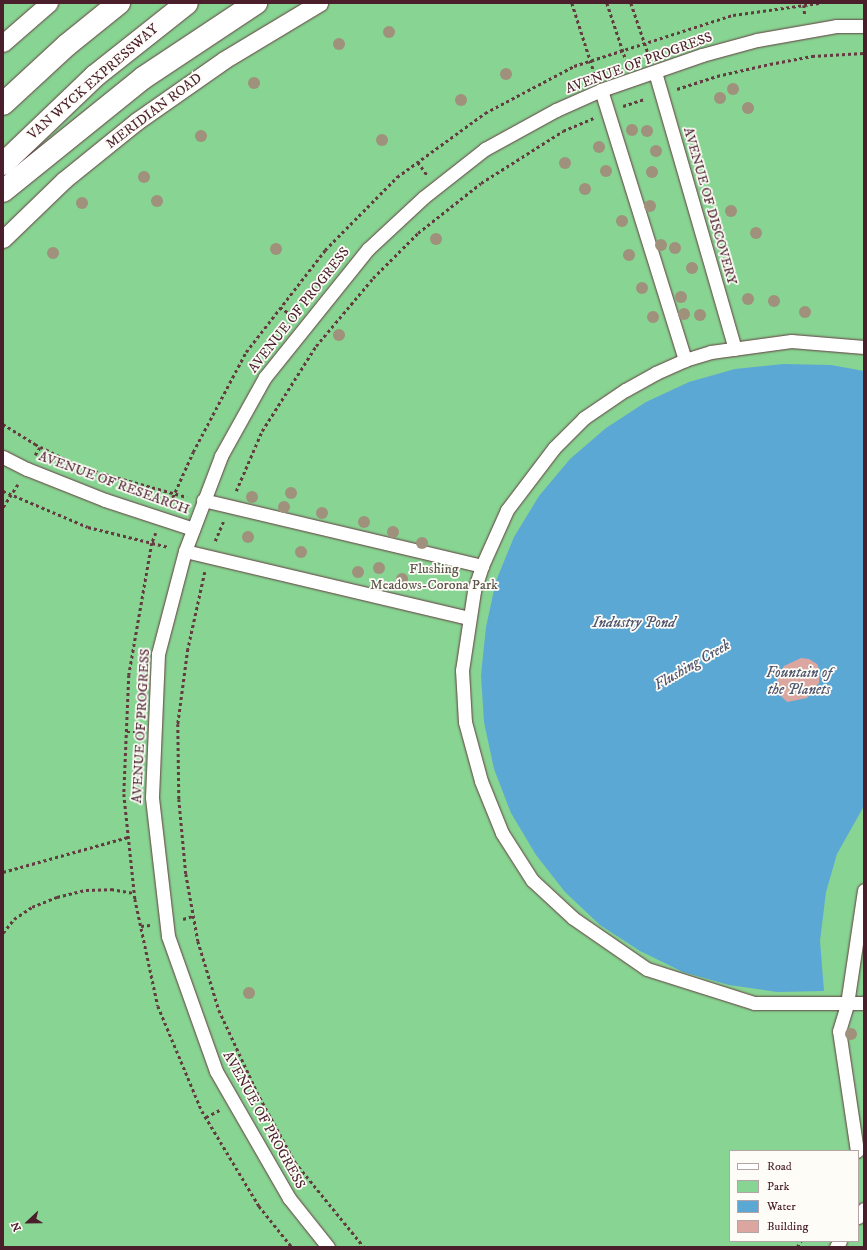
<!DOCTYPE html>
<html>
<head>
<meta charset="utf-8">
<style>
	body { margin:0 }
	#map { position:relative; width:867px; height:1250px; overflow:hidden; background:#f0dbb9; font-family:"IM FELL DW Pica",serif }
	div>[style] { position:absolute }
	.green>* { inset:0; background:#88d492 }
	.water>* { inset:0; background:#5ca8d5 }
	.building>* { inset:0; background:#daa69f }
	.path>* { height:2.5px; margin-top:-1.25px; transform-origin:0; background:repeating-linear-gradient(90deg,#633b40 0 3px,transparent 0 6px) }
	.roads { filter:drop-shadow(0 0 1px #633b40) drop-shadow(0 0 1px #633b40) }
	.pedestrian>* { height:13px; margin:-6.5px; padding:0 6.5px; transform-origin:6.5px; border-radius:6.5px; background:#fff }
	.minor>* { height:17px; margin:-8.5px; padding:0 8.5px; transform-origin:8.5px; border-radius:8.5px; background:#fff }
	.motorway>* { height:22px; margin:-11px; padding:0 11px; transform-origin:11px; border-radius:11px; background:#fff }
	.trees>* { width:12px; height:12px; margin:-6px; border-radius:50%; background:#9f917c }
	span { translate:-50% -50%; white-space:nowrap; text-align:center; line-height:1.15; -webkit-text-stroke:3.5px #fdfcf7; paint-order:stroke }
	.street-label { font-size:14px; color:#4a1f2b }
	.park-label { font-size:14px; color:#5d554a }
	.water-label { font-size:15px; color:#51566f; font-style:italic }
	.frame { position:absolute; inset:0; border:4px solid #4a1f2b; pointer-events:none }
	.legend { position:absolute; left:729px; top:1150px; width:130px; height:92px; box-sizing:border-box; background:#fdfcf7; border:1px solid #b5a4a5; margin:0; padding:5px 7px; list-style:none; font-size:12px; color:#4a1f2b }
	.legend li { display:flex; align-items:center; gap:8px; height:20px }
	.legend b { width:20px; border:1px solid #b5a4a5 }
	.north { position:absolute; left:8px; top:1202px; width:40px; height:40px; -webkit-text-stroke:3px #fdfcf7; paint-order:stroke; rotate:248deg; font-size:11px; font-weight:700; line-height:16px; text-align:center; color:#4a1f2b }
	.north::after { content:''; display:block; margin:auto; width:14px; height:18px; background:#4a1f2b; clip-path:polygon(50% 0,100% 100%,50% 72%,0 100%) }
</style>
</head>
<body>
<div id="map">
	<div class="green">
		<div style="clip-path:polygon(evenodd,3px 3px,864px 3px,864px 1247px,3px 1247px,3px 3px,730px 1151px,858px 1151px,858px 1241px,730px 1241px,730px 1151px)"></div>
	</div>
	<div class="water">
		<div style="clip-path:polygon(783px 364px,831px 365px,864px 371px,864px 806px,837px 854px,826px 892px,820px 941px,824px 991px,777px 992px,729px 985px,683px 972px,640px 951px,600px 925px,565px 892px,536px 855px,511px 813px,494px 769px,484px 722px,481px 675px,486px 627px,496px 581px,514px 537px,539px 496px,570px 459px,606px 428px,646px 402px,689px 382px,735px 369px)"></div>
	</div>
	<div class="building">
		<div style="clip-path:polygon(801px 658px,809px 659px,817px 664px,820px 671px,819px 683px,807px 698px,787px 702px,777px 692px,777px 678px,784px 666px)"></div>
	</div>
	<div class="path">
		<div style="left:572px;top:3px;width:76px;rotate:72.3deg"></div>
		<div style="left:607px;top:3px;width:63px;rotate:71.6deg"></div>
		<div style="left:631px;top:3px;width:56px;rotate:71.2deg"></div>
		<div style="left:804px;top:5px;width:11px;rotate:85deg"></div>
		<div style="left:677px;top:89px;width:42px;rotate:-18deg"></div>
		<div style="left:717px;top:76px;width:54px;rotate:-12.8deg"></div>
		<div style="left:770px;top:64px;width:43px;rotate:-10.8deg"></div>
		<div style="left:812px;top:56px;width:52px;rotate:-3.3deg"></div>
		<div style="left:623px;top:106px;width:23px;rotate:-18deg"></div>
		<div style="left:418px;top:162px;width:16px;rotate:55deg"></div>
		<div style="left:280px;top:307px;width:16px;rotate:35deg"></div>
		<div style="left:3px;top:424px;width:38px;rotate:32deg"></div>
		<div style="left:35px;top:444px;width:54px;rotate:26.6deg"></div>
		<div style="left:83px;top:468px;width:108px;rotate:15.6deg"></div>
		<div style="left:35px;top:455px;width:9px;rotate:-58deg"></div>
		<div style="left:3px;top:491px;width:92px;rotate:23deg"></div>
		<div style="left:88px;top:527px;width:83px;rotate:13.9deg"></div>
		<div style="left:236px;top:491px;width:65px;rotate:-66.6deg"></div>
		<div style="left:262px;top:431px;width:101px;rotate:-57.6deg"></div>
		<div style="left:316px;top:346px;width:89px;rotate:-50deg"></div>
		<div style="left:373px;top:278px;width:64px;rotate:-45deg"></div>
		<div style="left:418px;top:233px;width:80px;rotate:-38.4deg"></div>
		<div style="left:481px;top:183px;width:97px;rotate:-32.4deg"></div>
		<div style="left:563px;top:131px;width:33px;rotate:-23deg"></div>
		<div style="left:170px;top:503px;width:56px;rotate:-65.7deg"></div>
		<div style="left:193px;top:452px;width:113px;rotate:-62.1deg"></div>
		<div style="left:246px;top:352px;width:129px;rotate:-52.2deg"></div>
		<div style="left:325px;top:250px;width:103px;rotate:-45.4deg"></div>
		<div style="left:397px;top:177px;width:109px;rotate:-36deg"></div>
		<div style="left:485px;top:113px;width:101px;rotate:-27.8deg"></div>
		<div style="left:574px;top:66px;width:167px;rotate:-17.8deg"></div>
		<div style="left:733px;top:15px;width:87px;rotate:-7.9deg"></div>
		<div style="left:3px;top:507px;width:27px;rotate:-57deg"></div>
		<div style="left:156px;top:533px;width:11px;rotate:112deg"></div>
		<div style="left:152px;top:543px;width:134px;rotate:99.9deg"></div>
		<div style="left:129px;top:675px;width:119px;rotate:92.4deg"></div>
		<div style="left:124px;top:794px;width:106px;rotate:84deg"></div>
		<div style="left:135px;top:899px;width:109px;rotate:77.9deg"></div>
		<div style="left:158px;top:1006px;width:114px;rotate:67.3deg"></div>
		<div style="left:202px;top:1111px;width:111px;rotate:59deg"></div>
		<div style="left:259px;top:1206px;width:53px;rotate:51.2deg"></div>
		<div style="left:215px;top:541px;width:21px;rotate:-67deg"></div>
		<div style="left:205px;top:572px;width:79px;rotate:102.4deg"></div>
		<div style="left:188px;top:649px;width:76px;rotate:97.6deg"></div>
		<div style="left:178px;top:724px;width:75px;rotate:89.2deg"></div>
		<div style="left:179px;top:799px;width:75px;rotate:84.7deg"></div>
		<div style="left:186px;top:874px;width:68px;rotate:79.8deg"></div>
		<div style="left:198px;top:941px;width:72px;rotate:73.1deg"></div>
		<div style="left:219px;top:1010px;width:90px;rotate:65.1deg"></div>
		<div style="left:257px;top:1092px;width:80px;rotate:61.5deg"></div>
		<div style="left:295px;top:1162px;width:109px;rotate:50.9deg"></div>
		<div style="left:127px;top:732px;width:11px"></div>
		<div style="left:3px;top:872px;width:130px;rotate:-15.6deg"></div>
		<div style="left:183px;top:919px;width:10px;rotate:-17deg"></div>
		<div style="left:141px;top:926px;width:9px;rotate:-6deg"></div>
		<div style="left:3px;top:933px;width:18px;rotate:-52deg"></div>
		<div style="left:14px;top:919px;width:22px;rotate:-34deg"></div>
		<div style="left:32px;top:907px;width:27px;rotate:-22deg"></div>
		<div style="left:57px;top:897px;width:30px;rotate:-14deg"></div>
		<div style="left:86px;top:890px;width:25px;rotate:-2deg"></div>
		<div style="left:111px;top:889px;width:23px;rotate:10deg"></div>
		<div style="left:206px;top:1117px;width:16px;rotate:-27deg"></div>
		<div style="left:797px;top:1247px;width:7px;rotate:-56deg"></div>
	</div>
	<div class="roads">
		<div class="pedestrian">
			<div style="left:655px;top:72px;width:288px;rotate:73.9deg"></div>
			<div style="left:601px;top:90px;width:283px;rotate:72.7deg"></div>
			<div style="left:864px;top:347px;width:73px;rotate:-175.3deg"></div>
			<div style="left:791px;top:341px;width:81px;rotate:172.2deg"></div>
			<div style="left:711px;top:352px;width:27px;rotate:163deg"></div>
			<div style="left:685px;top:360px;width:32px;rotate:156deg"></div>
			<div style="left:656px;top:373px;width:35px;rotate:151deg"></div>
			<div style="left:625px;top:390px;width:50px;rotate:145.7deg"></div>
			<div style="left:584px;top:418px;width:42px;rotate:135deg"></div>
			<div style="left:554px;top:448px;width:78px;rotate:127.2deg"></div>
			<div style="left:507px;top:510px;width:61px;rotate:114.1deg"></div>
			<div style="left:482px;top:566px;width:26px;rotate:108deg"></div>
			<div style="left:474px;top:591px;width:80px;rotate:98.6deg"></div>
			<div style="left:462px;top:670px;width:52px;rotate:86.7deg"></div>
			<div style="left:465px;top:722px;width:61px;rotate:74.8deg"></div>
			<div style="left:481px;top:781px;width:56px;rotate:68deg"></div>
			<div style="left:502px;top:833px;width:56px;rotate:57.4deg"></div>
			<div style="left:532px;top:880px;width:56px;rotate:42.8deg"></div>
			<div style="left:573px;top:918px;width:90px;rotate:34.6deg"></div>
			<div style="left:647px;top:969px;width:112px;rotate:17.6deg"></div>
			<div style="left:754px;top:1003px;width:110px"></div>
			<div style="left:3px;top:457px;width:27px;rotate:27deg"></div>
			<div style="left:27px;top:469px;width:84px;rotate:21.7deg"></div>
			<div style="left:105px;top:500px;width:93px;rotate:18.2deg"></div>
			<div style="left:203px;top:500px;width:287px;rotate:13.3deg"></div>
			<div style="left:185px;top:551px;width:291px;rotate:13.3deg"></div>
			<div style="left:857px;top:1151px;width:121px;rotate:-98.5deg"></div>
			<div style="left:839px;top:1031px;width:28px;rotate:-73deg"></div>
			<div style="left:847px;top:1004px;width:115px;rotate:-81.5deg"></div>
			<div style="left:858px;top:1217px;width:10px;rotate:-53deg"></div>
			<div style="left:328px;top:1247px;width:63px;rotate:-128.5deg"></div>
			<div style="left:289px;top:1198px;width:146px;rotate:-119.9deg"></div>
			<div style="left:216px;top:1071px;width:143px;rotate:-109.6deg"></div>
			<div style="left:168px;top:936px;width:140px;rotate:-96.6deg"></div>
			<div style="left:152px;top:797px;width:143px;rotate:-87.6deg"></div>
			<div style="left:158px;top:654px;width:106px;rotate:-75.3deg"></div>
			<div style="left:185px;top:551px;width:102px;rotate:-69.2deg"></div>
			<div style="left:221px;top:456px;width:90px;rotate:-60.9deg"></div>
			<div style="left:265px;top:377px;width:164px;rotate:-51.2deg"></div>
			<div style="left:368px;top:249px;width:76px;rotate:-42.9deg"></div>
			<div style="left:424px;top:197px;width:78px;rotate:-38.2deg"></div>
			<div style="left:485px;top:149px;width:81px;rotate:-28.8deg"></div>
			<div style="left:556px;top:110px;width:49px;rotate:-24deg"></div>
			<div style="left:601px;top:90px;width:107px;rotate:-19.1deg"></div>
			<div style="left:702px;top:55px;width:57px;rotate:-15.3deg"></div>
			<div style="left:757px;top:40px;width:80px;rotate:-10deg"></div>
			<div style="left:836px;top:26px;width:28px"></div>
			<div style="left:836px;top:1247px;width:7px;rotate:-56deg"></div>
		</div>
		<div class="minor">
			<div style="left:3px;top:43px;width:61px;rotate:-41deg"></div>
			<div style="left:3px;top:239px;width:85px;rotate:-44deg"></div>
			<div style="left:64px;top:180px;width:94px;rotate:-38.9deg"></div>
			<div style="left:137px;top:121px;width:106px;rotate:-35deg"></div>
			<div style="left:224px;top:60px;width:111px;rotate:-31deg"></div>
		</div>
		<div class="motorway">
			<div style="left:3px;top:104px;width:87px;rotate:-42.7deg"></div>
			<div style="left:67px;top:45px;width:67px;rotate:-38.9deg"></div>
			<div style="left:3px;top:164px;width:127px;rotate:-43.7deg"></div>
			<div style="left:95px;top:76px;width:117px;rotate:-38.4deg"></div>
			<div style="left:3px;top:191px;width:180px;rotate:-38.9deg"></div>
			<div style="left:143px;top:78px;width:136px;rotate:-33.6deg"></div>
		</div>
	</div>
	<div class="trees">
		<div style="left:389px;top:32px"></div>
		<div style="left:339px;top:44px"></div>
		<div style="left:506px;top:74px"></div>
		<div style="left:254px;top:83px"></div>
		<div style="left:733px;top:89px"></div>
		<div style="left:720px;top:98px"></div>
		<div style="left:461px;top:100px"></div>
		<div style="left:748px;top:108px"></div>
		<div style="left:632px;top:130px"></div>
		<div style="left:647px;top:131px"></div>
		<div style="left:201px;top:136px"></div>
		<div style="left:382px;top:140px"></div>
		<div style="left:599px;top:147px"></div>
		<div style="left:656px;top:151px"></div>
		<div style="left:565px;top:163px"></div>
		<div style="left:606px;top:171px"></div>
		<div style="left:652px;top:172px"></div>
		<div style="left:144px;top:177px"></div>
		<div style="left:585px;top:189px"></div>
		<div style="left:157px;top:201px"></div>
		<div style="left:82px;top:203px"></div>
		<div style="left:650px;top:206px"></div>
		<div style="left:731px;top:211px"></div>
		<div style="left:622px;top:221px"></div>
		<div style="left:756px;top:233px"></div>
		<div style="left:436px;top:239px"></div>
		<div style="left:661px;top:245px"></div>
		<div style="left:675px;top:248px"></div>
		<div style="left:276px;top:249px"></div>
		<div style="left:53px;top:253px"></div>
		<div style="left:629px;top:255px"></div>
		<div style="left:692px;top:268px"></div>
		<div style="left:642px;top:288px"></div>
		<div style="left:681px;top:297px"></div>
		<div style="left:748px;top:299px"></div>
		<div style="left:774px;top:301px"></div>
		<div style="left:805px;top:312px"></div>
		<div style="left:684px;top:314px"></div>
		<div style="left:700px;top:315px"></div>
		<div style="left:653px;top:317px"></div>
		<div style="left:339px;top:335px"></div>
		<div style="left:291px;top:493px"></div>
		<div style="left:252px;top:497px"></div>
		<div style="left:284px;top:507px"></div>
		<div style="left:322px;top:513px"></div>
		<div style="left:364px;top:522px"></div>
		<div style="left:393px;top:532px"></div>
		<div style="left:248px;top:537px"></div>
		<div style="left:422px;top:543px"></div>
		<div style="left:301px;top:552px"></div>
		<div style="left:379px;top:568px"></div>
		<div style="left:358px;top:572px"></div>
		<div style="left:402px;top:579px"></div>
		<div style="left:249px;top:993px"></div>
		<div style="left:851px;top:1034px"></div>
	</div>
	<div class="street-label">
		<span style="left:639px;top:63px;rotate:-20deg">AVENUE OF PROGRESS</span>
		<span style="left:93px;top:82px;rotate:-41deg">VAN WYCK EXPRESSWAY</span>
		<span style="left:154px;top:111px;rotate:-37deg">MERIDIAN ROAD</span>
		<span style="left:710px;top:206px;rotate:74deg">AVENUE OF DISCOVERY</span>
		<span style="left:299px;top:310px;rotate:-52deg">AVENUE OF PROGRESS</span>
		<span style="left:114px;top:483px;rotate:20deg">AVENUE OF RESEARCH</span>
		<span style="left:141px;top:726px;rotate:-87deg">AVENUE OF PROGRESS</span>
		<span style="left:264px;top:1120px;rotate:61deg">AVENUE OF PROGRESS</span>
	</div>
	<div class="park-label">
		<span style="left:434px;top:577px">Flushing<br>Meadows-Corona Park</span>
	</div>
	<div class="water-label">
		<span style="left:634px;top:623px">Industry Pond</span>
		<span style="left:692px;top:665px;rotate:-30deg">Flushing Creek</span>
		<span style="left:799px;top:681px">Fountain of<br>the Planets</span>
	</div>
	<div class="frame"></div>
	<ul class="legend">
	<li><b style="height:5px;background:#fff"></b>Road</li>
	<li><b style="height:11px;background:#88d492"></b>Park</li>
	<li><b style="height:11px;background:#5ca8d5"></b>Water</li>
	<li><b style="height:11px;background:#daa69f"></b>Building</li>
	</ul>
	<div class="north">N</div>
</div>
</body>
</html>
